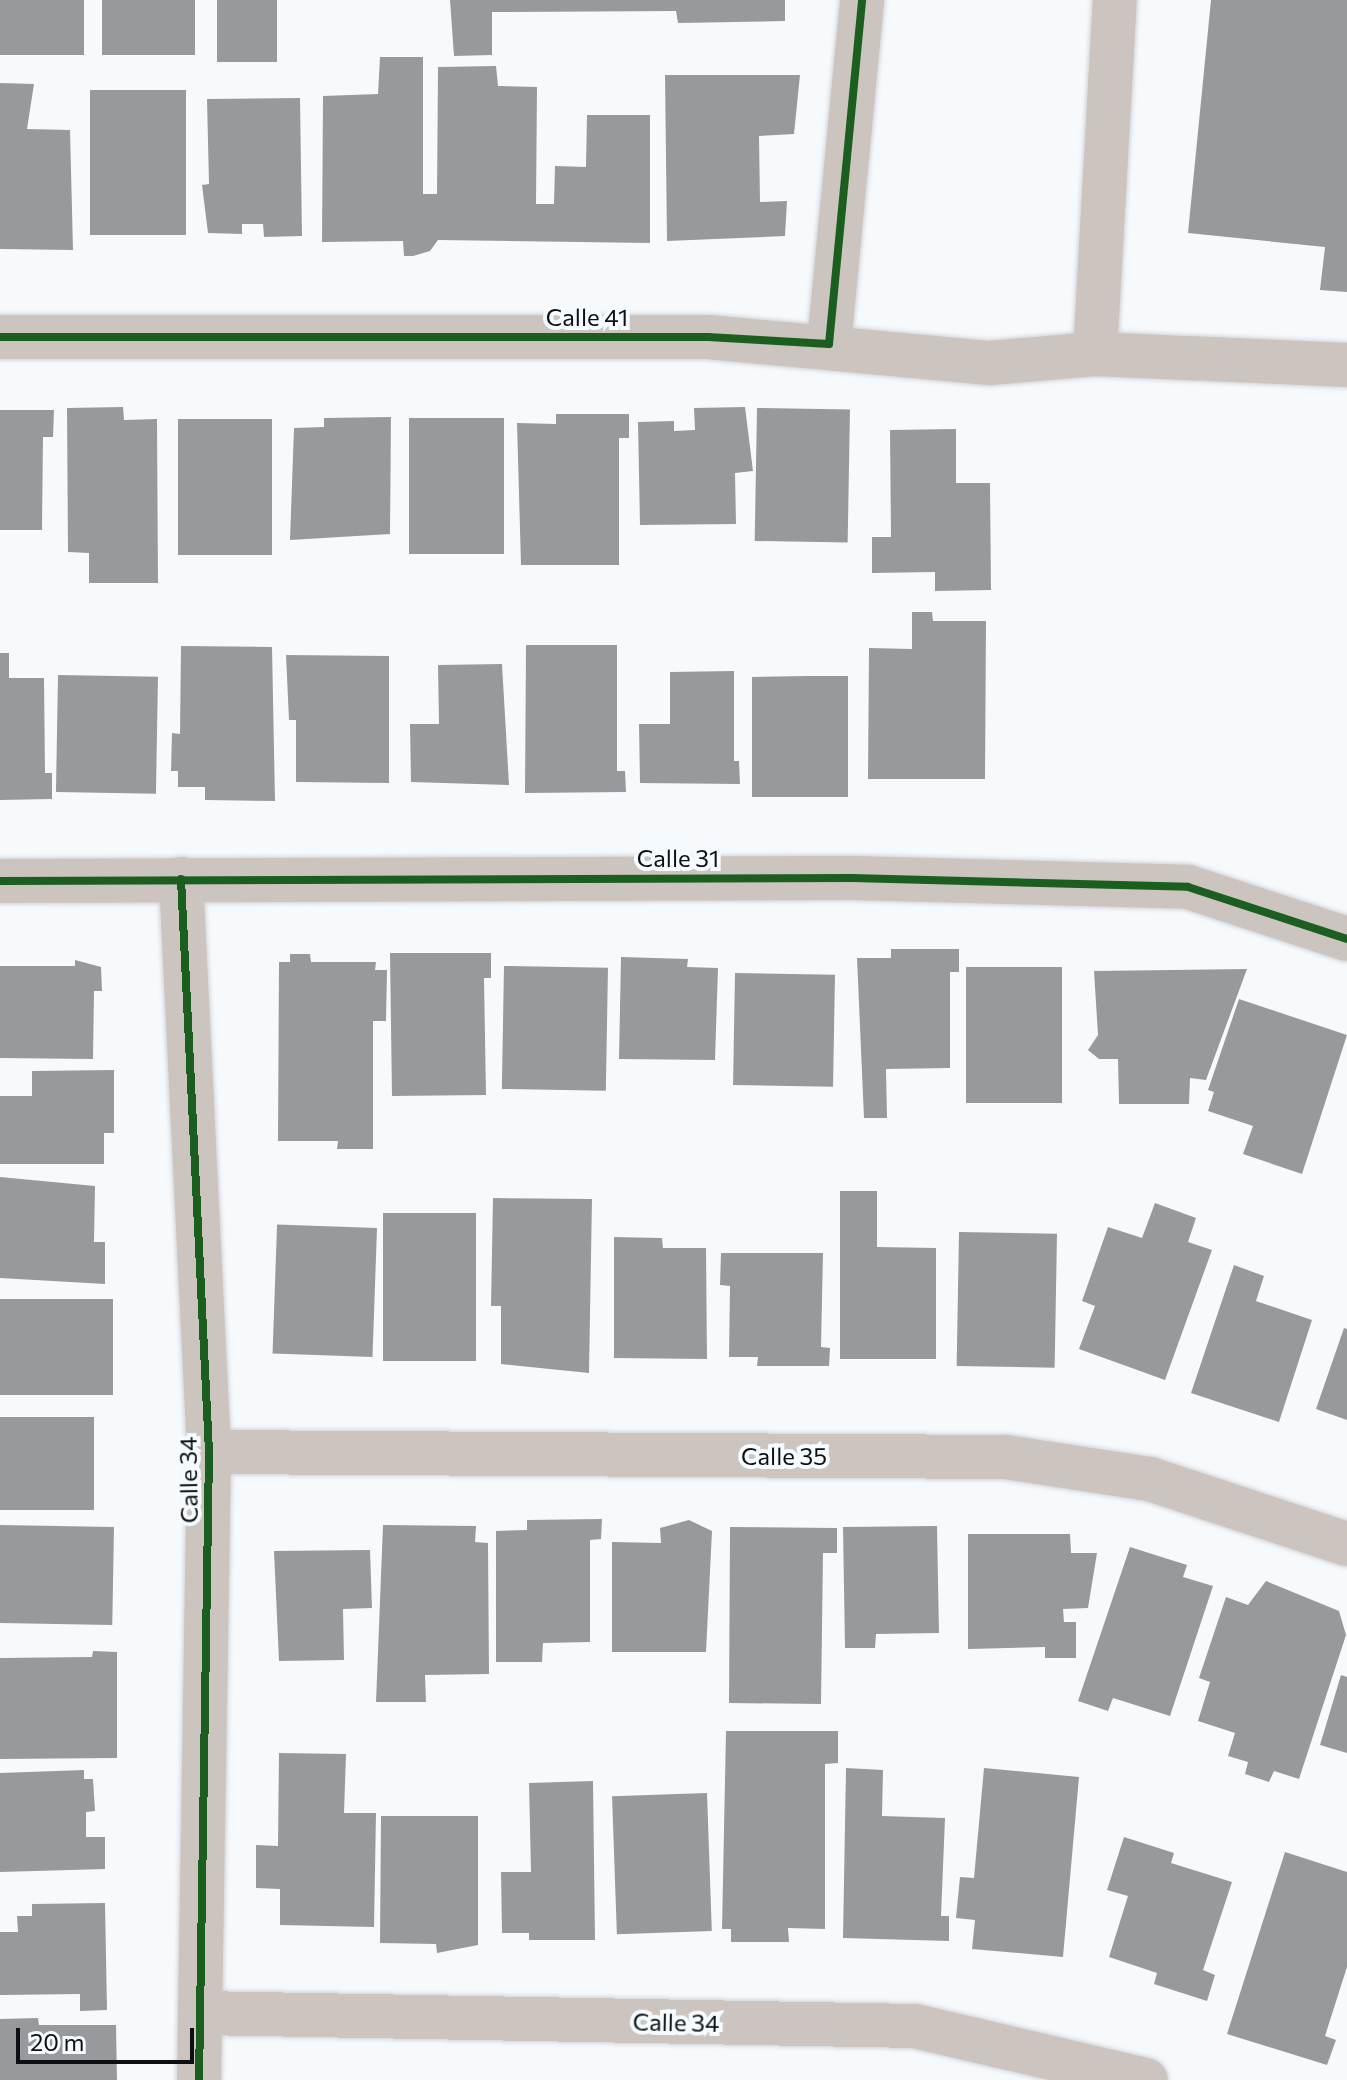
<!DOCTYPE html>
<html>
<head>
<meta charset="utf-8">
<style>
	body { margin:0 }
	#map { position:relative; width:1347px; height:2080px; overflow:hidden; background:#f7fafd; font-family:Commissioner,sans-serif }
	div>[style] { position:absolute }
	.building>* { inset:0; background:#98999c; transform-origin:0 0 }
	.roads { filter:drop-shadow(0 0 2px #d2d5d7) drop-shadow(0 0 2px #d2d5d7) }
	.minor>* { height:44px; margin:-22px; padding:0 22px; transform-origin:22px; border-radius:22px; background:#ccc4bf }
	.cycleway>* { height:8px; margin:-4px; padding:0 4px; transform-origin:4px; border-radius:4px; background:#1b5e20 }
	span { translate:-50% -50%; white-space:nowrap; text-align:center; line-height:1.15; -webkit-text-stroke:8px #f5fbff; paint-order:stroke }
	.street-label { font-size:24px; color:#0d1012 }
	.scale { position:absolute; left:16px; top:2028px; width:178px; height:36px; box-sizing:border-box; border:4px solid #0d1012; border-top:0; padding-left:10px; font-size:24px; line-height:28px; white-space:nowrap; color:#0d1012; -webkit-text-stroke:6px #f5fbff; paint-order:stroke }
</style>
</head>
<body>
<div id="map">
	<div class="building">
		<div style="left:0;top:0;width:84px;height:55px"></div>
		<div style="left:102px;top:0;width:93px;height:55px"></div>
		<div style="left:217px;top:0;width:60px;height:62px"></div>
		<div style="clip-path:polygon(450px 0,785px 0,785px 21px,678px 23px,676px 11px,492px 12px,492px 55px,454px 56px)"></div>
		<div style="clip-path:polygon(1211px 0,1347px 0,1347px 292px,1320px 290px,1325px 247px,1188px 233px)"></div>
		<div style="clip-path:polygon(380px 57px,423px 57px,423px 194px,437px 194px,438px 67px,496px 66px,498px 86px,537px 87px,536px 204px,554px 204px,555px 166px,586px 167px,587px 115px,650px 115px,650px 243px,438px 240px,430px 251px,413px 256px,404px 256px,403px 241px,322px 242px,323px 96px,378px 94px)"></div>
		<div style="clip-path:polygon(665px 75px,800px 75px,794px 134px,759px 136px,760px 202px,787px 201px,785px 236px,667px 241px)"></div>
		<div style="clip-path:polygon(0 83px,34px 84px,27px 129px,70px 130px,73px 250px,0 249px)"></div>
		<div style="left:186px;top:90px;width:145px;height:96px;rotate:90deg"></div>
		<div style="clip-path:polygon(300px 98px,302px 236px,264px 237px,263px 224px,242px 224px,242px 234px,208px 233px,202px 185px,209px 184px,207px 99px)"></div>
		<div style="clip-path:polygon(123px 407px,124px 420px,157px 419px,158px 583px,89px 583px,89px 553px,68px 552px,67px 408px)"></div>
		<div style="clip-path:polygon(745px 407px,753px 471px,735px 473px,736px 524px,640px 525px,638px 422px,674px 421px,674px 431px,695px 430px,694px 408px)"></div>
		<div style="left:757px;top:408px;width:93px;height:133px;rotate:1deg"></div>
		<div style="clip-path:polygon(0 410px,54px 410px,53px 437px,43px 437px,42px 530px,0 530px)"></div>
		<div style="clip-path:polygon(556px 414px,629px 414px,629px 438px,619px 438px,619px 565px,521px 565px,517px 423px,556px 424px)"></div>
		<div style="clip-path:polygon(391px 417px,390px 534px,290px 540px,294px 428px,324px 427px,324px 418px)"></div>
		<div style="left:409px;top:418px;width:95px;height:136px"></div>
		<div style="left:178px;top:419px;width:94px;height:136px"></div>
		<div style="clip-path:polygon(956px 429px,956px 483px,990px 483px,991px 590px,935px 591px,935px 572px,872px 573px,872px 537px,891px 537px,890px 430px)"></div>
		<div style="clip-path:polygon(912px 612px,932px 612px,933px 621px,986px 621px,985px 779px,868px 779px,869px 648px,912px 649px)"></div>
		<div style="clip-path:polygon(526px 645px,617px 645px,617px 771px,625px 771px,626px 792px,525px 793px)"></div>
		<div style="clip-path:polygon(181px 646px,272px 647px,275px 801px,205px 800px,205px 787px,178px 787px,178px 771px,171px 771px,172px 733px,180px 734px)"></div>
		<div style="clip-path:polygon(0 653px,9px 653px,9px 678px,44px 678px,45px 773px,52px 773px,52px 799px,0 800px)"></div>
		<div style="clip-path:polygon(286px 655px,389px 656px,389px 783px,296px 782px,296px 720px,289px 720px)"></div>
		<div style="clip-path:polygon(502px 664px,509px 785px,411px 782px,410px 724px,439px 724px,438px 665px)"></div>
		<div style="clip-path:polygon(734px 671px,734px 761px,739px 761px,740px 784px,640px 783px,639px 724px,670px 724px,670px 672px)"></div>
		<div style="left:58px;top:675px;width:100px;height:117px;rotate:1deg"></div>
		<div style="clip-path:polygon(807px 676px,848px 676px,848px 797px,752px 797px,752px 677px)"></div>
		<div style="clip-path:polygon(891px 949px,959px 949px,959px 972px,950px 972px,950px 1068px,886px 1069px,887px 1118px,864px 1118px,857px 958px,891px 958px)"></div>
		<div style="clip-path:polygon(390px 953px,491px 953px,491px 978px,484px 978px,486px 1095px,392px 1096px)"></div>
		<div style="clip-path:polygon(290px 954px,310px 954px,311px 962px,376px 962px,375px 970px,387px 970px,386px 1021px,373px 1021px,373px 1149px,337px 1149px,338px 1141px,278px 1141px,279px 962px,290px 962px)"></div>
		<div style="clip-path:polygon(621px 957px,688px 959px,687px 967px,718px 968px,715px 1060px,619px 1059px)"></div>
		<div style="clip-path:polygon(75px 960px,101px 967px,102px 991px,94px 991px,93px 1059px,0 1058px,0 966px,75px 966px)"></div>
		<div style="left:504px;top:966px;width:104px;height:123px;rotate:1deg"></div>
		<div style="left:1062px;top:967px;width:136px;height:96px;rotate:90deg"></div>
		<div style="clip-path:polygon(1247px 969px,1206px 1080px,1190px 1078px,1189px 1104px,1119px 1104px,1118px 1059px,1099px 1059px,1088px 1050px,1098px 1035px,1094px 971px)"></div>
		<div style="left:735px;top:973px;width:100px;height:112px;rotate:1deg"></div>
		<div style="clip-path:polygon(1239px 999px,1347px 1035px,1302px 1174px,1243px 1154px,1253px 1126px,1208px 1111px,1214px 1092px,1208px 1090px)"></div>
		<div style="clip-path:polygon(114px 1070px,114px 1133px,104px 1133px,104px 1164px,0 1164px,0 1096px,32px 1096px,32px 1071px)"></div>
		<div style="clip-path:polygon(0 1177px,95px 1186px,94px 1242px,105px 1242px,105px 1284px,0 1278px)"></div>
		<div style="clip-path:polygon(840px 1191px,877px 1191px,877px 1247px,936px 1248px,936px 1359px,840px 1359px)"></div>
		<div style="clip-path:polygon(493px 1198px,592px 1199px,589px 1373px,501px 1364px,501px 1306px,491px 1306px)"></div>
		<div style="clip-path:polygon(1155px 1203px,1196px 1218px,1188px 1242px,1212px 1250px,1165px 1380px,1079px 1349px,1095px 1306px,1082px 1301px,1108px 1227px,1142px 1238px)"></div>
		<div style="left:476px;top:1213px;width:148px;height:93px;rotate:90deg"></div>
		<div style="left:377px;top:1228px;width:129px;height:100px;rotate:92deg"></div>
		<div style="left:959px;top:1232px;width:98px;height:134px;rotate:1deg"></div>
		<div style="clip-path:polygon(614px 1237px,662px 1238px,663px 1248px,706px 1248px,707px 1359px,614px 1358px)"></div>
		<div style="clip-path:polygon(721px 1253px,823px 1253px,821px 1347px,830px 1348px,829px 1366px,757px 1366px,758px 1357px,729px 1357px,730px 1286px,720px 1285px)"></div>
		<div style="clip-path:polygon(1234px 1265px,1264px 1276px,1256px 1301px,1312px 1320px,1279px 1422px,1191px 1393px)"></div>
		<div style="left:0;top:1299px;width:113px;height:96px"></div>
		<div style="clip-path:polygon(1344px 1328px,1347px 1329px,1347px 1420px,1316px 1409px)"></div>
		<div style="left:0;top:1417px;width:94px;height:93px"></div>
		<div style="clip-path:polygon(602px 1519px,601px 1539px,590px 1540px,590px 1642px,543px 1643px,542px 1662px,496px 1662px,496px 1531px,527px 1530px,527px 1520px)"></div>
		<div style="clip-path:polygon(689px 1520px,712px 1531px,706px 1652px,612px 1652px,612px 1542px,661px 1543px,660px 1528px)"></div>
		<div style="left:0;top:1525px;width:114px;height:98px;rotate:1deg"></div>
		<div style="clip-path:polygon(383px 1525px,476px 1526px,475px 1542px,488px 1543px,489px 1674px,425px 1675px,426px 1702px,376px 1702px)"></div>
		<div style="clip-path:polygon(937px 1526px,939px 1633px,876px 1634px,875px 1648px,845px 1648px,843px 1527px)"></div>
		<div style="clip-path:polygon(730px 1527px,837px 1528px,837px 1553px,823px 1553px,821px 1704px,729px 1703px)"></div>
		<div style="clip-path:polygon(968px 1534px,1070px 1534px,1071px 1553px,1097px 1553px,1088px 1608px,1063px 1609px,1064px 1622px,1076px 1622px,1076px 1658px,1045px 1658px,1045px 1647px,968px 1649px)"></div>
		<div style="clip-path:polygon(1130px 1547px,1187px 1565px,1183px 1577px,1213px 1586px,1170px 1716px,1113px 1698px,1108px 1711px,1078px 1701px)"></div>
		<div style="clip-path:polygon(370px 1550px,372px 1608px,343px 1609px,344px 1660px,279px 1661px,274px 1551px)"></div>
		<div style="clip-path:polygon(1266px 1581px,1339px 1611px,1346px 1635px,1299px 1779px,1274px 1771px,1269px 1782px,1245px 1774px,1248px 1762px,1228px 1756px,1235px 1733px,1198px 1721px,1210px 1682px,1199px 1678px,1226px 1597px,1248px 1605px)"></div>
		<div style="clip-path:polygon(93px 1651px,117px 1652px,117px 1758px,0 1759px,0 1658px,92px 1657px)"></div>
		<div style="clip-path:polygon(1341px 1675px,1347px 1677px,1347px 1753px,1320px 1745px)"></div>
		<div style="clip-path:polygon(726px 1731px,838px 1731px,838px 1763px,825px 1764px,825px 1929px,788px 1928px,789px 1942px,731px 1942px,731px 1929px,722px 1929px)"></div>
		<div style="clip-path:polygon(279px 1753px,346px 1754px,344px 1813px,376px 1813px,374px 1927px,280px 1925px,280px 1889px,256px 1888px,256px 1845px,278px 1846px)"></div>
		<div style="clip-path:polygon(846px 1768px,883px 1770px,882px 1816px,945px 1818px,941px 1916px,949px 1916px,949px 1941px,843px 1938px)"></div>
		<div style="clip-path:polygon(984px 1768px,1079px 1777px,1063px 1957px,972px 1949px,975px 1920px,956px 1918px,960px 1877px,974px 1878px)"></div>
		<div style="clip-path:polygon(84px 1770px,84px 1779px,93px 1779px,95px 1811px,86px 1812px,86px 1837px,105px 1837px,105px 1869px,0 1872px,0 1773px)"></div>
		<div style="clip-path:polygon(593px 1781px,595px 1940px,529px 1940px,529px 1933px,502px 1933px,501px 1872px,531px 1872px,529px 1783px)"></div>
		<div style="left:707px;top:1793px;width:138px;height:95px;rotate:88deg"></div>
		<div style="clip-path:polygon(381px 1816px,478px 1816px,478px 1945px,437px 1953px,436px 1944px,380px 1943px)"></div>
		<div style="clip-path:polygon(1124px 1837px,1174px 1853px,1171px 1863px,1232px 1882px,1203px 1970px,1215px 1975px,1207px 2001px,1154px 1984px,1157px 1973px,1109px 1957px,1128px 1896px,1107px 1890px)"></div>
		<div style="clip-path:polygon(1285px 1852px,1347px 1872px,1347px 1967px,1325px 2036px,1336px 2040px,1327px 2065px,1227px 2034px)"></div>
		<div style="clip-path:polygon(105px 1903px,107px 2010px,80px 2011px,80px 1994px,0 1995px,0 1932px,18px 1932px,17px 1916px,32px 1916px,32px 1904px)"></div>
		<div style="clip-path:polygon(38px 2018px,39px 2025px,116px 2025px,117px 2080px,0 2080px,0 2019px)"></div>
	</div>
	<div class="roads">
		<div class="minor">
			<div style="left:0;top:337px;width:708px"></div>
			<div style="left:708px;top:337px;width:283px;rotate:5.3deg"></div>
			<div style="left:990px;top:363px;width:105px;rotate:-4.9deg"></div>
			<div style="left:1095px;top:354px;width:252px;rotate:2.5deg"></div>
			<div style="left:829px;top:344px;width:346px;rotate:-84.5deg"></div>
			<div style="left:1095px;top:354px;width:355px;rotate:-86.8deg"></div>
			<div style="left:181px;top:879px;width:574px;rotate:87.2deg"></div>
			<div style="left:209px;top:1452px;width:628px;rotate:90.91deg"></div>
			<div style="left:0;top:881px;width:852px;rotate:-0.2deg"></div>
			<div style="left:852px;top:878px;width:336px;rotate:1.5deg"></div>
			<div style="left:1188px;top:887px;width:167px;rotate:18.1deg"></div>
			<div style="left:209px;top:1452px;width:797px;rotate:0.36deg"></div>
			<div style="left:1006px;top:1457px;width:146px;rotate:8.7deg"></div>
			<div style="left:1150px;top:1479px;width:207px;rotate:18.3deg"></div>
			<div style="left:200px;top:2013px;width:715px;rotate:1.04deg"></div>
			<div style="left:915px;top:2026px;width:237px;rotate:13.2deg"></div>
		</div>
	</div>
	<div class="cycleway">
		<div style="left:0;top:337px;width:708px"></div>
		<div style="left:708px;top:337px;width:121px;rotate:3.3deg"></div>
		<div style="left:829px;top:344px;width:346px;rotate:-84.5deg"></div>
		<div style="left:181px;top:879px;width:574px;rotate:87.2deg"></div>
		<div style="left:209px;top:1452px;width:628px;rotate:90.91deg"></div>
		<div style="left:0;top:881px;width:852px;rotate:-0.2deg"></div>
		<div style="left:852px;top:878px;width:336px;rotate:1.5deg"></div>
		<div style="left:1188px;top:887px;width:167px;rotate:18.1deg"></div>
	</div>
	<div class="street-label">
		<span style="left:587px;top:317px">Calle 41</span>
		<span style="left:678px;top:858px">Calle 31</span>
		<span style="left:784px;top:1456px">Calle 35</span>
		<span style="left:188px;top:1480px;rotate:-91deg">Calle 34</span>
		<span style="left:676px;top:2022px;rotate:1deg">Calle 34</span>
	</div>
	<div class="scale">20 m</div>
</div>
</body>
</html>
